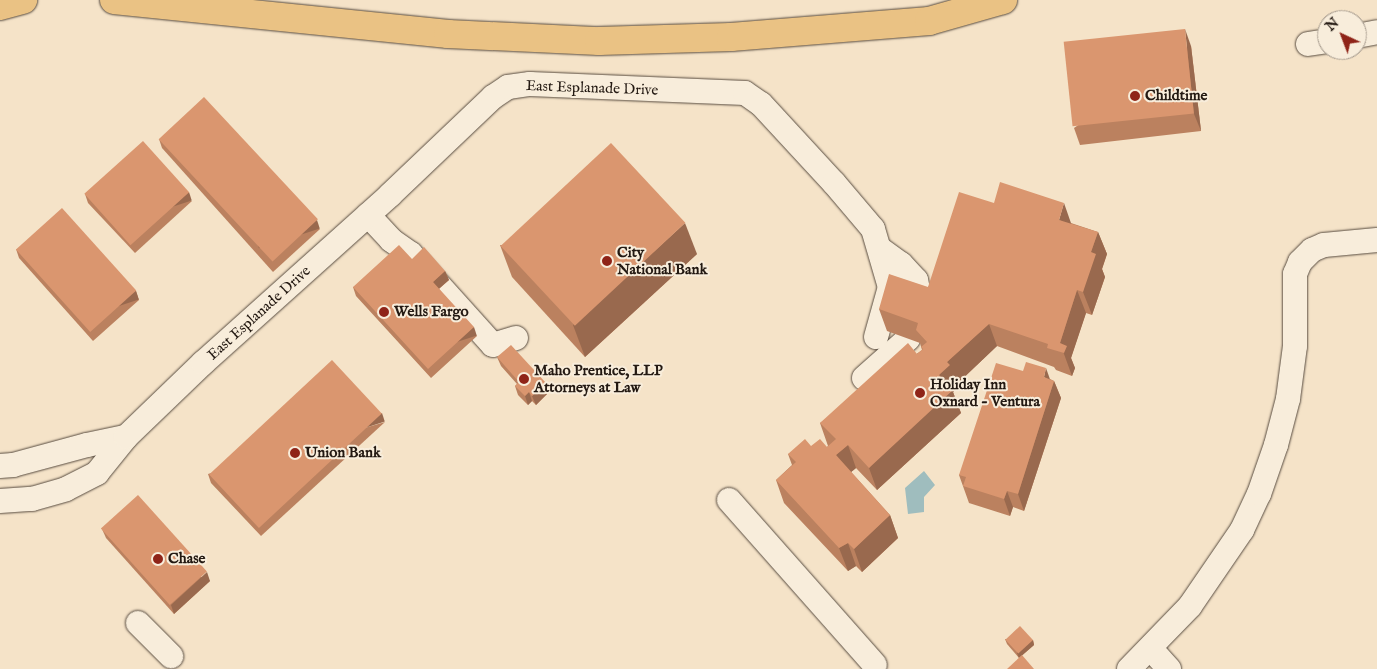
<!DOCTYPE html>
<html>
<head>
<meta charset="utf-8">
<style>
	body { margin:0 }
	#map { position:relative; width:1377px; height:669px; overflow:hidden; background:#f5e3c8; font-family:"IM FELL English",serif }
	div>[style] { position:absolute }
	.water>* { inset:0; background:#9fbdbe }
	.roads { filter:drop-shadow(0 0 1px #584c40) drop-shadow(0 0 1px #584c40) }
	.minor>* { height:24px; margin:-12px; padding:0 12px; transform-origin:12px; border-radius:12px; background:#f8eddb }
	.highway>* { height:28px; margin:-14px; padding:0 14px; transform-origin:14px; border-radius:14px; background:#eac284 }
	.wall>* { inset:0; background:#bb815f }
	.shaded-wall>* { inset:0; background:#99694e; transform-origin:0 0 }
	.building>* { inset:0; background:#da966f; transform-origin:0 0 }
	.dots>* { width:14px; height:14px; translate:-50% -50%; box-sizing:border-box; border:2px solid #f8eddb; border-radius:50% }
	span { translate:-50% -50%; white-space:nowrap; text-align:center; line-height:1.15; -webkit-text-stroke:4px #f8eddb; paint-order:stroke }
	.street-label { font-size:15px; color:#231912 }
	.poi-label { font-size:15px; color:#231912; font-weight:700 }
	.left { translate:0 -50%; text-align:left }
	.north { position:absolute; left:1317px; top:10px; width:50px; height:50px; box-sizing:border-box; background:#f8eddb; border:1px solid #a3988b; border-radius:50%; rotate:317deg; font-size:14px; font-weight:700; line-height:20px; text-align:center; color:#231912 }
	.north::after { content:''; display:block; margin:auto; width:18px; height:22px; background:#8f2418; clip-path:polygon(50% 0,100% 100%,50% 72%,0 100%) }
</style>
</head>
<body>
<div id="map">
	<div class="water">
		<div style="clip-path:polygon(924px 471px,935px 485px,924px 497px,924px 512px,908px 514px,905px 488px)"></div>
	</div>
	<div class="roads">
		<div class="minor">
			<div style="left:1357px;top:36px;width:20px;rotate:-11deg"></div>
			<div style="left:1308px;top:44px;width:19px;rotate:-9deg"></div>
			<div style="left:368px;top:215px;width:34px;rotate:47deg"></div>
			<div style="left:391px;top:240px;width:24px;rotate:35deg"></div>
			<div style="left:411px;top:254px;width:122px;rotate:48deg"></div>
			<div style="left:493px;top:345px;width:24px;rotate:-17deg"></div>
			<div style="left:880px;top:249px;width:26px;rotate:36deg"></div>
			<div style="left:901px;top:264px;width:22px;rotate:47deg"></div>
			<div style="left:916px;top:280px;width:25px;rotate:78deg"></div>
			<div style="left:864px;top:378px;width:59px;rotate:-41.6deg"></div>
			<div style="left:0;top:466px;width:13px;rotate:-4deg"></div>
			<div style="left:13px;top:465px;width:77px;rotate:-15.1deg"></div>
			<div style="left:87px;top:445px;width:40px;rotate:-12deg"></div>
			<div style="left:729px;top:500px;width:220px;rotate:48.5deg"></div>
			<div style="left:0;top:501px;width:32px;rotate:-4deg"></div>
			<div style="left:32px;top:499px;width:35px;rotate:-16deg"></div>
			<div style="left:66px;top:489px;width:35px;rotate:-27deg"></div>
			<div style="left:97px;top:473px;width:46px;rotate:-51.1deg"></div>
			<div style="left:126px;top:437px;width:107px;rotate:-43.9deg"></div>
			<div style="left:203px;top:363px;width:251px;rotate:-41.9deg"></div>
			<div style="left:390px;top:195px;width:142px;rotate:-43.6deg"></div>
			<div style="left:493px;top:97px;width:18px;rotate:-34deg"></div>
			<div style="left:508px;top:87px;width:22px;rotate:-8deg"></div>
			<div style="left:530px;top:84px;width:215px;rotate:2.4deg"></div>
			<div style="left:745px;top:93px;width:19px;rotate:35deg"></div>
			<div style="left:761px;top:104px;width:108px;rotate:47.3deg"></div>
			<div style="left:834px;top:183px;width:60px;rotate:49.7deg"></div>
			<div style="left:873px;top:229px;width:60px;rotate:73.7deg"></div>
			<div style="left:890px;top:287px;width:52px;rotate:105.6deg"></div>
			<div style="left:138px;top:623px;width:47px;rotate:45deg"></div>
			<div style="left:1151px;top:649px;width:27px;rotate:48deg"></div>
			<div style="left:1129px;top:669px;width:88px;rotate:-45.9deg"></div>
			<div style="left:1190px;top:606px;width:92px;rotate:-55.6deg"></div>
			<div style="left:1242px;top:530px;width:40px;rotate:-65deg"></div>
			<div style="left:1259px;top:494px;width:52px;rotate:-70.9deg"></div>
			<div style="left:1276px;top:445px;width:48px;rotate:-75.4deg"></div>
			<div style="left:1288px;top:399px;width:53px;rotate:-82.5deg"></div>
			<div style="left:1295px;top:346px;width:72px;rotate:-90deg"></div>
			<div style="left:1295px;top:274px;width:13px;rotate:-67deg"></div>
			<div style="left:1300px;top:262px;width:17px;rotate:-45deg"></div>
			<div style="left:1312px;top:250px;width:13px;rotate:-23deg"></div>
			<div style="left:1324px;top:245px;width:53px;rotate:-5.4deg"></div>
		</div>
		<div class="highway">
			<div style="left:114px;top:0;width:336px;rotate:5.8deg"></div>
			<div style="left:448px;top:34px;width:151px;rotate:2.7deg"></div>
			<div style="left:599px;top:41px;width:132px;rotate:-1.7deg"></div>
			<div style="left:731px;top:37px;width:199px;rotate:-4.6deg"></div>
			<div style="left:929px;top:21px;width:77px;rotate:-15.8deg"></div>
			<div style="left:0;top:6px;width:24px;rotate:-15deg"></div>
		</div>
	</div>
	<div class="wall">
		<div style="clip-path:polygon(1191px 46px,1201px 131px,1080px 145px,1074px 128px)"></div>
		<div style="clip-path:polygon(159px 139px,320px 229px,273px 272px,162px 148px)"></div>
		<div style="clip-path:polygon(85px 194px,192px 201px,135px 253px,88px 203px)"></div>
		<div style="clip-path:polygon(994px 203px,1071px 223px,1098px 232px,1107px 254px,1102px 269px,1105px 277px,1092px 315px,1086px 313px,1071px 358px,1075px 368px,1072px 376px,1056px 370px,1054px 367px,997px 346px,957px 384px,958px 388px,953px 392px,961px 413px,877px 490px,856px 468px,851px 472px,890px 515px,898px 538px,862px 572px,856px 566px,848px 571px,784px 503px,776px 480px,792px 465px,788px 454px,811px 446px,827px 447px,828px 446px,820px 423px,922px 350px,920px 343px,887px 331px,879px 309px,928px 287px)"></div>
		<div style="clip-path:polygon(500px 245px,697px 254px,585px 357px,512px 277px)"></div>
		<div style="clip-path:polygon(16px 249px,136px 291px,139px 300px,93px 341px,19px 258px)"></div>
		<div style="clip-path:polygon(445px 271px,449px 280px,439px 289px,477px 336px,431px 378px,356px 296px,353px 287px)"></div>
		<div style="clip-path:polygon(497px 357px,546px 383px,549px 392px,536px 405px,532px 401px,528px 405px,518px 395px,515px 386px,517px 384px,501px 366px)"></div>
		<div style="clip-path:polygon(1050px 379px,1054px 381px,1061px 398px,1024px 511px,1013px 507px,1010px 516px,969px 503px,959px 475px)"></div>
		<div style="clip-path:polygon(385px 422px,261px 536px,211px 483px,208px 474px)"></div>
		<div style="clip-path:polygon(102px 529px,210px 581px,174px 614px,106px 538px)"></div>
		<div style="clip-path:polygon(1005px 639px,1033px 640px,1034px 645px,1019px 658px,1007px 644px)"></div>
	</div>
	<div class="shaded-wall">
		<div style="clip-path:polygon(1185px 29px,1191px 46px,1201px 131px,1194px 114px)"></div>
		<div style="left:189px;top:192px;width:9px;height:77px;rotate:72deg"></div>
		<div style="clip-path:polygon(1064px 203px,1072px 226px,1059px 220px)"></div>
		<div style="left:317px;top:220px;width:9px;height:64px;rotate:72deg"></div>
		<div style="clip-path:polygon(685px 223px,697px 254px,585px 357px,573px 325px)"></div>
		<div style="clip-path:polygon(1098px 232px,1107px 254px,1102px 269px,1105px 277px,1092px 315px,1083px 292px,1091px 252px)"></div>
		<div style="clip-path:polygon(445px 271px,449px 280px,436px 291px,433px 282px)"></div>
		<div style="clip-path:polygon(1077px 290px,1086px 313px,1071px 358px,1075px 368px,1072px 376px,1060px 343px)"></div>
		<div style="left:136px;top:291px;width:9px;height:62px;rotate:72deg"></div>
		<div style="clip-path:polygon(989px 324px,997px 346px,957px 384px,958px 388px,953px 392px,961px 413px,877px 490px,869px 468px,939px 375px,947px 362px)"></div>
		<div style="left:474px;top:327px;width:9px;height:62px;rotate:72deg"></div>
		<div style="clip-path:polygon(1046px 368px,1052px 385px,1044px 377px)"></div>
		<div style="clip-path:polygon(1054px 381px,1061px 398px,1024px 511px,1018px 494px)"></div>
		<div style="clip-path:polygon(546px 383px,549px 392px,536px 405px,532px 396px)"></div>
		<div style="clip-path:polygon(529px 392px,532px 401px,528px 405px,525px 396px)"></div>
		<div style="left:382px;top:413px;width:9px;height:168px;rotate:72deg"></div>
		<div style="clip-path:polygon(848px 445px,856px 468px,844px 478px,836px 455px)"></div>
		<div style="clip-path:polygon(1007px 491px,1013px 507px,1010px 516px,1004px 499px)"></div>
		<div style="clip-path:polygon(890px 515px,898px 538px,862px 572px,854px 549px)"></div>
		<div style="clip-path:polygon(848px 543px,856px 566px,848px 571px,839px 548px)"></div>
		<div style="clip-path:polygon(207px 572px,210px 581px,174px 614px,171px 605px)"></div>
		<div style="clip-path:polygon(1033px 640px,1034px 645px,1019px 658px,1017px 653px)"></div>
	</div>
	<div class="building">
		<div style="left:1185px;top:29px;width:85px;height:122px;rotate:84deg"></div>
		<div style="left:204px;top:97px;width:167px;height:62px;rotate:47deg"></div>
		<div style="left:143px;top:141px;width:69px;height:79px;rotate:48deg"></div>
		<div style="left:611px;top:143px;width:109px;height:151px;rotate:47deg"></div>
		<div style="clip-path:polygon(1000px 182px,1064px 203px,1059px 220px,1098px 232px,1091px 252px,1096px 254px,1083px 292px,1077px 290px,1060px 343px,1067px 346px,1064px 353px,1047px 348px,1048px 344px,989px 324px,947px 362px,950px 365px,939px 375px,953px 390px,869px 468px,848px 445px,836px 455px,890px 515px,854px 549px,848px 543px,839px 548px,776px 480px,796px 462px,788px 454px,805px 439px,811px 446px,820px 439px,827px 447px,836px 439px,820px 423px,908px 343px,917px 354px,923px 349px,921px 347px,927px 342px,916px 330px,918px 323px,879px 309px,889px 274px,928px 287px,959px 192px,994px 203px)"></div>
		<div style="left:62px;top:208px;width:111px;height:62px;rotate:48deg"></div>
		<div style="clip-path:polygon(399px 245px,412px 259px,424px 247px,445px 271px,433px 282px,474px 327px,428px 369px,353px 287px)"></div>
		<div style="clip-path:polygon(511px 345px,546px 383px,532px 396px,529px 392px,525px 396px,515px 386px,519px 382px,497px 357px)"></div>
		<div style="left:332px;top:360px;width:73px;height:168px;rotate:47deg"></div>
		<div style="clip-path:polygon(1026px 362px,1046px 368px,1044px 377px,1054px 381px,1018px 494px,1007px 491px,1004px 499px,963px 486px,966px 477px,959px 475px,996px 363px,1023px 371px)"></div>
		<div style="left:138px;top:495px;width:103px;height:50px;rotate:48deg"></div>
		<div style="left:1020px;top:626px;width:19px;height:20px;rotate:47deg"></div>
		<div style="clip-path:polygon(1022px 655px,1034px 669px,1007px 669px)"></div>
	</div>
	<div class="dots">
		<div style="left:1135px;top:96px;background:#8f2418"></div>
		<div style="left:607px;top:261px;background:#8f2418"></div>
		<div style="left:384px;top:312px;background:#8f2418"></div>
		<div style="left:524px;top:379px;background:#8f2418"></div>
		<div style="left:920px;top:393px;background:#8f2418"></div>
		<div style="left:295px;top:453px;background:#8f2418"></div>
		<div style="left:158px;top:559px;background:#8f2418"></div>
	</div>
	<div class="street-label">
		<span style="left:592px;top:88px;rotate:2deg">East Esplanade Drive</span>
		<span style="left:259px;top:313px;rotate:-42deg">East Esplanade Drive</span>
	</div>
	<div class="poi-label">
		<span class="left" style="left:1145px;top:96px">Childtime</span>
		<span class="left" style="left:617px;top:261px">City<br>National Bank</span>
		<span class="left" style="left:394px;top:312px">Wells Fargo</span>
		<span class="left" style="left:534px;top:379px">Maho Prentice, LLP<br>Attorneys at Law</span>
		<span class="left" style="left:930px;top:393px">Holiday Inn<br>Oxnard - Ventura</span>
		<span class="left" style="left:305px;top:453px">Union Bank</span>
		<span class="left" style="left:168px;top:559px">Chase</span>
	</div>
	<div class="north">N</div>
</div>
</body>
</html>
